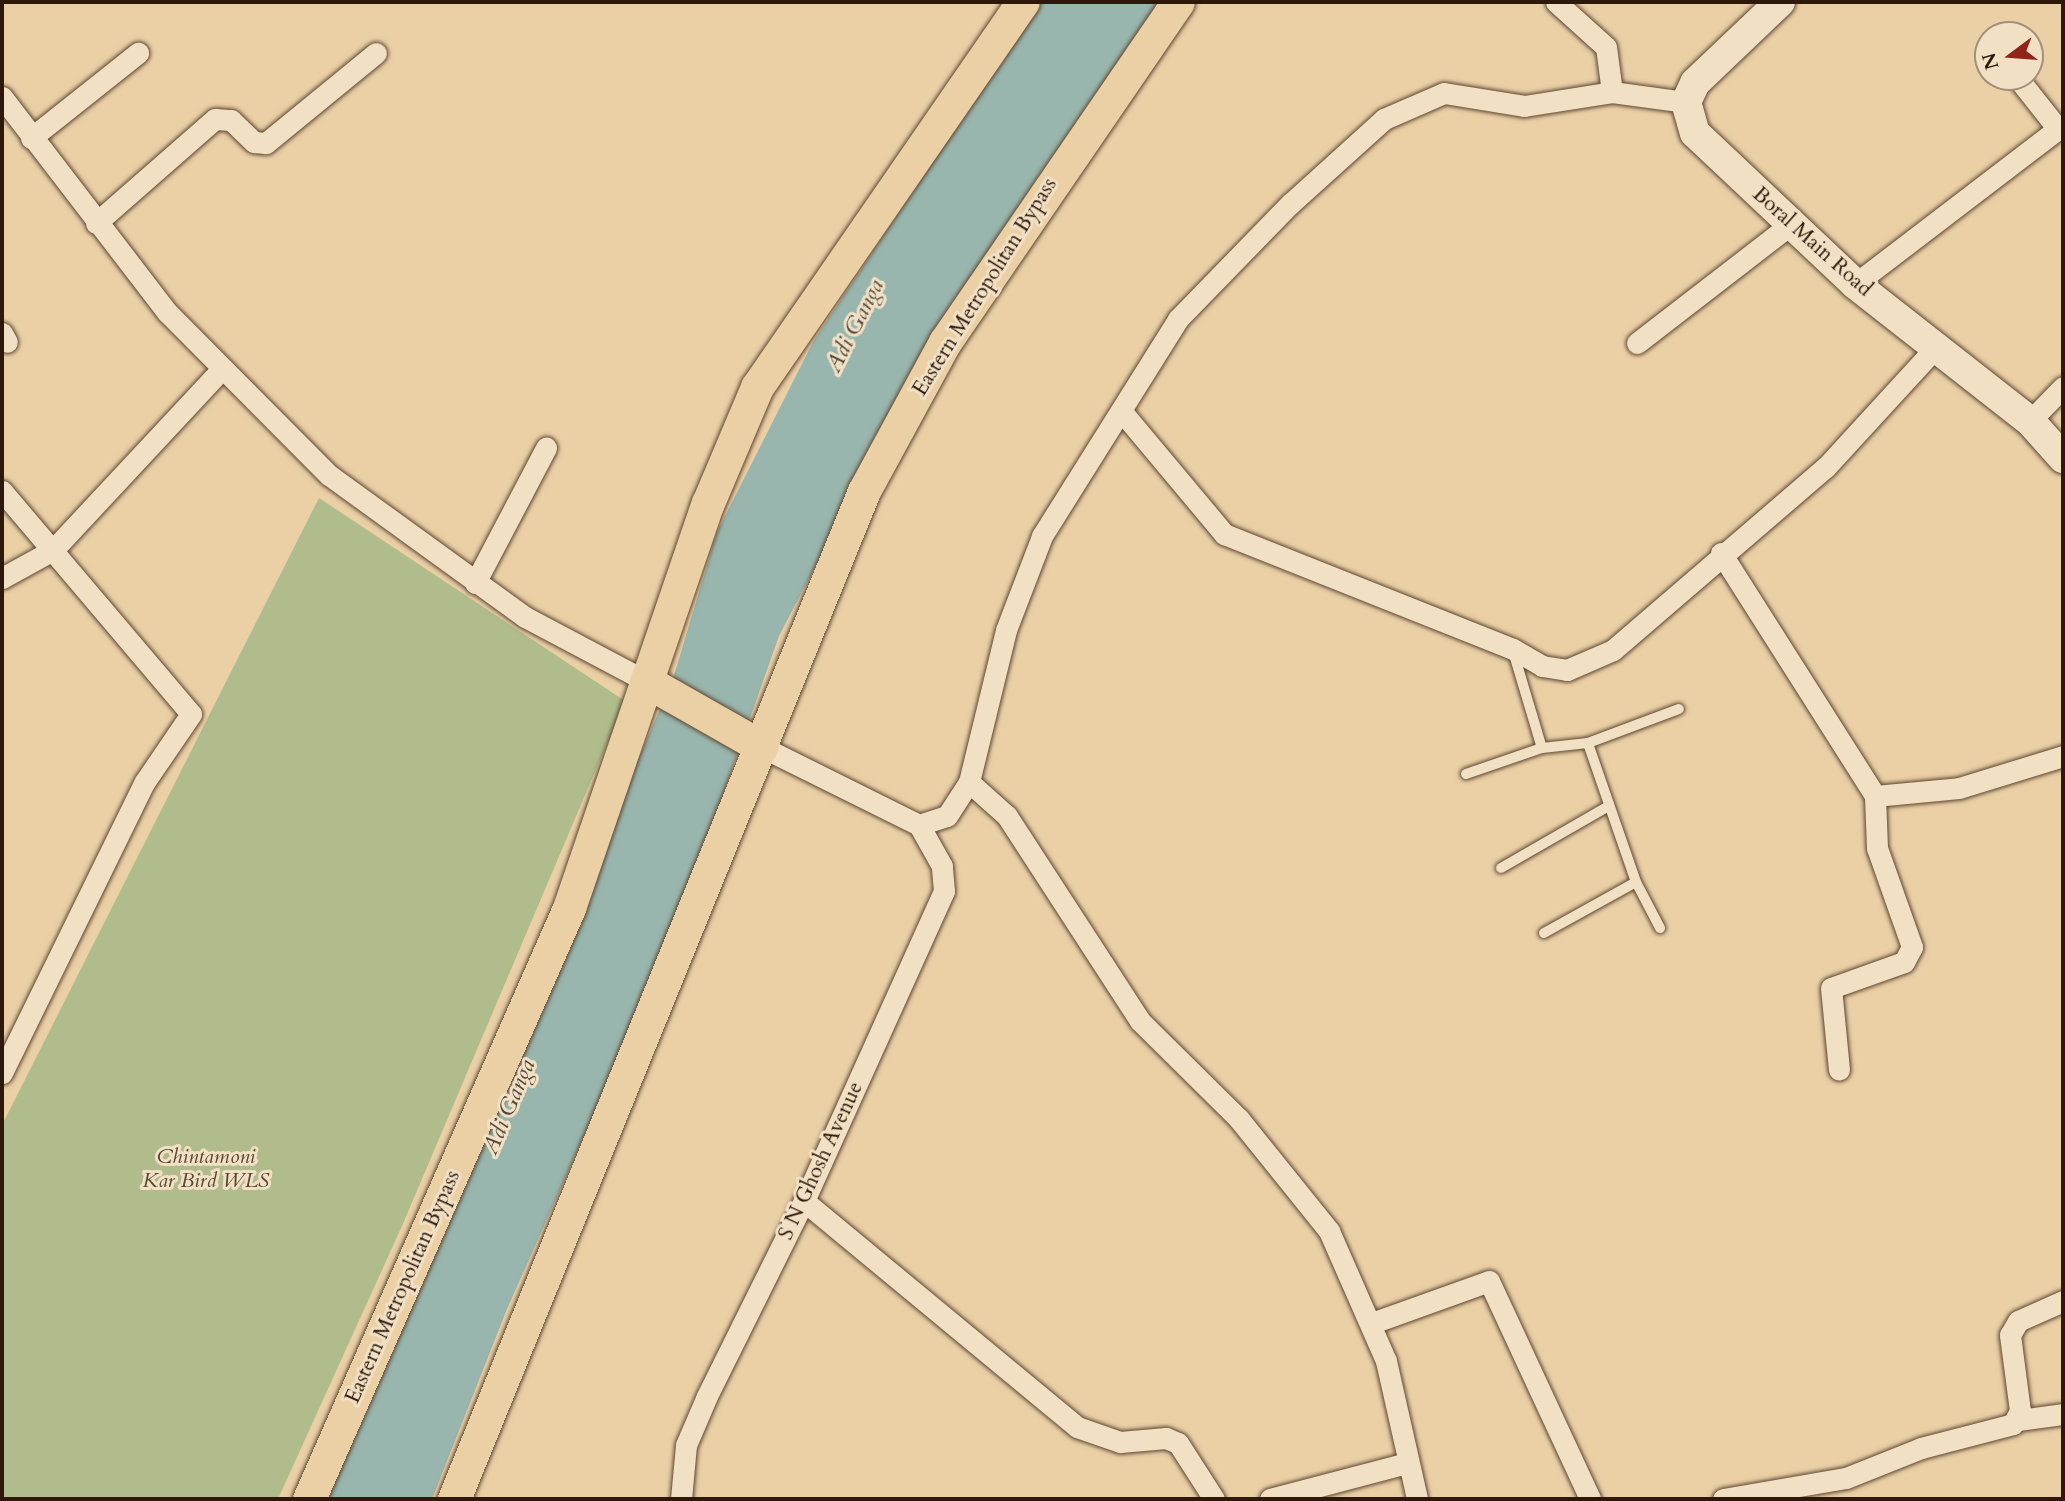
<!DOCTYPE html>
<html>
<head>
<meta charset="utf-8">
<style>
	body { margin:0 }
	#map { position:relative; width:2065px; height:1501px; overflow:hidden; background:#ebd0a6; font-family:Cardo,serif }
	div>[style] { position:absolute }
	.green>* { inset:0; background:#b1bc8c }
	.water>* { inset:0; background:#99b6ae }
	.roads { filter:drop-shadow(0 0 2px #5c4631) drop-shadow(0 0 2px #5c4631) }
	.service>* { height:10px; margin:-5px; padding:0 5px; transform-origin:5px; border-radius:5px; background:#f2e0c5 }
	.minor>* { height:21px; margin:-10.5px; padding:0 10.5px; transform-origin:10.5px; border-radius:10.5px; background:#f2e0c5 }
	.secondary>* { height:30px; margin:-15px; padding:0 15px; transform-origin:15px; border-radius:15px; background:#f2e0c5 }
	.primary>* { height:33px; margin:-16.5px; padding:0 16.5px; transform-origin:16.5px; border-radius:16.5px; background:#ebd0a6 }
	span { translate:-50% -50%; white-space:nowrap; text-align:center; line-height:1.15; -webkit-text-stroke:6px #f2e0c5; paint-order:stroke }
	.street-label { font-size:21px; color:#2d180a }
	.park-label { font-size:21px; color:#554931; font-style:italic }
	.water-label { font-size:23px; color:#4d473b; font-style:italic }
	.frame { position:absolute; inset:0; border:4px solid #2d180a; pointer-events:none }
	.north { position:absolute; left:1974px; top:21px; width:70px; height:70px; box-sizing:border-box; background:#f2e0c5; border:2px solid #a3907a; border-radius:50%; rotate:254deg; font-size:19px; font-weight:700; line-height:28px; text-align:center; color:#2d180a }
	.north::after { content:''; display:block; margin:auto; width:24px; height:32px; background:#8f2418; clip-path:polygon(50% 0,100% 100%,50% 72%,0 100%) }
</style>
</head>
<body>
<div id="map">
	<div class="green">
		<div style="clip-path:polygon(319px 498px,625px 701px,402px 1226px,278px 1499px,2px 1499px,2px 1125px)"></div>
	</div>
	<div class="water">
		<div style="clip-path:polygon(1039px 2px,1162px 2px,952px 304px,779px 636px,673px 936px,507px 1309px,432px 1499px,318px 1499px,673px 679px,717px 532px,813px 342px)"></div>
	</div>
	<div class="roads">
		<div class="service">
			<div style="left:1513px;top:651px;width:101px;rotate:73.4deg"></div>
			<div style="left:1542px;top:748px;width:46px;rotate:-6.2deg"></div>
			<div style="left:1588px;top:743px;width:97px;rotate:-20.5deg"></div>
			<div style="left:1466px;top:774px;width:80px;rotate:-18.9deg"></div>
			<div style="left:1501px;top:868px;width:122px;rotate:-29.9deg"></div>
			<div style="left:1636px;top:882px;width:52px;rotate:62.4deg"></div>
			<div style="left:1544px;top:933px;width:105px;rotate:-29deg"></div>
			<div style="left:1636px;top:882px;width:147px;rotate:-109.1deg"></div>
		</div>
		<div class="minor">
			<div style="left:1556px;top:2px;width:67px;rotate:42deg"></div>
			<div style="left:1606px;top:47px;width:45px;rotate:82.4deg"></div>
			<div style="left:2px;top:97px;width:272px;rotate:52.5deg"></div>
			<div style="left:168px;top:313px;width:228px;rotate:45.2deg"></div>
			<div style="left:329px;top:475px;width:242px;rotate:35.9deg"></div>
			<div style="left:525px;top:617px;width:137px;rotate:27.9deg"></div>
			<div style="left:31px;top:138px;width:137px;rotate:-38.5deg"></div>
			<div style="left:96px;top:223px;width:158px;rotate:-41.2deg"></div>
			<div style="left:215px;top:119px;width:16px;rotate:4deg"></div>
			<div style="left:231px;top:120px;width:32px;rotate:44deg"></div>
			<div style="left:254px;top:142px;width:12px;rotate:5deg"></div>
			<div style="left:266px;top:143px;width:142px;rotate:-39.3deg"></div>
			<div style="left:1855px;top:284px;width:255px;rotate:-37.4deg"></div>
			<div style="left:2058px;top:129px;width:66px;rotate:-128.3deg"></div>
			<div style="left:2px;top:333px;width:10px;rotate:61deg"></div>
			<div style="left:1637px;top:343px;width:195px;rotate:-37.7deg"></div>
			<div style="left:1123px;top:413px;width:158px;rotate:50.1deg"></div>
			<div style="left:1224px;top:534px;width:311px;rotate:21.7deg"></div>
			<div style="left:1513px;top:649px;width:34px;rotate:30deg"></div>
			<div style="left:1542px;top:666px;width:25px;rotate:9deg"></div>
			<div style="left:1567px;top:670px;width:50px;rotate:-23.5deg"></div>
			<div style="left:1613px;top:650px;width:281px;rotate:-40.7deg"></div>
			<div style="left:1826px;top:467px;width:161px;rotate:-47.5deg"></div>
			<div style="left:2030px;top:421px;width:47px;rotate:-45.9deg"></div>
			<div style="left:2px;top:491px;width:292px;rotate:49.7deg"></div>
			<div style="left:191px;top:714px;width:83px;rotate:124.3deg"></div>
			<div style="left:144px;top:783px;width:323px;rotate:116.1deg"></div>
			<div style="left:1721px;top:553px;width:288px;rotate:57.6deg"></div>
			<div style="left:1875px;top:796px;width:52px;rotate:87.8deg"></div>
			<div style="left:1877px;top:848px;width:105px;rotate:70.5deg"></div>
			<div style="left:1912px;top:947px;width:17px;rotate:118deg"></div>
			<div style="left:1904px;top:962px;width:77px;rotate:160.4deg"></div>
			<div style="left:1831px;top:988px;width:82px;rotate:84.4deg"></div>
			<div style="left:2px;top:578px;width:58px;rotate:-28.8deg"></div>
			<div style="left:53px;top:550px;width:248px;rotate:-47deg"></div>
			<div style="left:475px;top:583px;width:153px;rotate:-62.3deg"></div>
			<div style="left:762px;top:747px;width:175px;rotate:26.4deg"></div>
			<div style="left:919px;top:825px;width:29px;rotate:-18deg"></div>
			<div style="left:947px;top:816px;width:40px;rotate:-57.1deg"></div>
			<div style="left:969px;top:782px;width:156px;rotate:-76.3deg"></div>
			<div style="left:1006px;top:630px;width:101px;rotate:-69deg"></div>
			<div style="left:1042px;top:536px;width:256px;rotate:-57.9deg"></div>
			<div style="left:1178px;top:319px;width:161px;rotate:-45.8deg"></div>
			<div style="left:1290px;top:204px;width:127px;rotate:-42.1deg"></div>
			<div style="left:1384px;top:119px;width:65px;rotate:-23.4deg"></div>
			<div style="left:1444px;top:93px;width:81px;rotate:9.2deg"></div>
			<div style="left:1524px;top:106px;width:89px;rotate:-9deg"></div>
			<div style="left:1612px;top:92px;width:75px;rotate:7.7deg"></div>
			<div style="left:969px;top:782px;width:51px;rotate:41.8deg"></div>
			<div style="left:1007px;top:816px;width:244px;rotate:57deg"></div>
			<div style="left:1140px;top:1021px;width:139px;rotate:44.7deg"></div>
			<div style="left:1239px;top:1119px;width:144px;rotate:51.2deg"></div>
			<div style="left:1329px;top:1231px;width:142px;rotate:66.3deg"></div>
			<div style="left:1386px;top:1361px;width:141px;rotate:77.3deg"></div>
			<div style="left:1875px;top:796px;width:84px;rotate:-5.4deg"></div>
			<div style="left:1959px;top:788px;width:109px;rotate:-17.1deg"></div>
			<div style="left:804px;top:1201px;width:354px;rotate:39.6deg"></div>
			<div style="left:1077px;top:1427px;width:46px;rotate:19.2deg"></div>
			<div style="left:1120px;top:1442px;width:46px;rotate:-5deg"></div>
			<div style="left:1166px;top:1438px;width:13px;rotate:23deg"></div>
			<div style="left:1178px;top:1443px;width:67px;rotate:57.3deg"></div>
			<div style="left:1372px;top:1323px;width:124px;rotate:-19.7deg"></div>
			<div style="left:1489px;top:1281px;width:240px;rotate:65.1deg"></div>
			<div style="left:2019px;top:1420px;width:44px;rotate:-7.8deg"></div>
			<div style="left:681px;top:1499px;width:54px;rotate:-84.7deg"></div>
			<div style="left:686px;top:1445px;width:53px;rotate:-66.8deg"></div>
			<div style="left:707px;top:1396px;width:218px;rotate:-63.6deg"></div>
			<div style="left:804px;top:1201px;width:340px;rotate:-65.7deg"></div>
			<div style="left:944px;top:891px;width:25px;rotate:-95deg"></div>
			<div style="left:942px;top:866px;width:47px;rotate:-119.3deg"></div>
			<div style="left:1270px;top:1499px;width:142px;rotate:-14.7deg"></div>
			<div style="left:1723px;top:1499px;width:125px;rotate:-9.7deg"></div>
			<div style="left:1846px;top:1478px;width:81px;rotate:-21.8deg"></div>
			<div style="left:1921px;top:1448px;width:95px;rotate:-14.6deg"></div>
			<div style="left:2013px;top:1424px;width:15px;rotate:-62deg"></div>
			<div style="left:2020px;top:1411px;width:77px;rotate:-97.5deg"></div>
			<div style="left:2010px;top:1335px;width:16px;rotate:-60deg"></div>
			<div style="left:2018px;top:1321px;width:49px;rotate:-24deg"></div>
		</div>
		<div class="secondary">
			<div style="left:1780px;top:2px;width:117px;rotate:136.4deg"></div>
			<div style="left:1695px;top:83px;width:21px;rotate:115deg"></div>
			<div style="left:1686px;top:102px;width:32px;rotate:74deg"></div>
			<div style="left:1695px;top:133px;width:220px;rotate:43.3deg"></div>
			<div style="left:1855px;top:284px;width:222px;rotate:38.1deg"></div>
			<div style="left:2030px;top:421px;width:50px;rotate:48.3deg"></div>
		</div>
		<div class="primary">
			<div style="left:646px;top:681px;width:133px;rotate:29.6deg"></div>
			<div style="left:309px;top:1499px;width:646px;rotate:-66.25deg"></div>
			<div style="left:569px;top:908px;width:428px;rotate:-71.1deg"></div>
			<div style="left:708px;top:503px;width:126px;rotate:-67.1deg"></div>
			<div style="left:757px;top:387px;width:468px;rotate:-55.4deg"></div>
			<div style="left:454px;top:1499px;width:1088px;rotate:-67.87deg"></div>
			<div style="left:864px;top:491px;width:170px;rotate:-61.5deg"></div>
			<div style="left:945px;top:342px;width:412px;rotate:-55.6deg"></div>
		</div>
	</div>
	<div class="street-label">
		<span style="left:1812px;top:242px;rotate:42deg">Boral Main Road</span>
		<span style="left:985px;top:287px;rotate:-58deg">Eastern Metropolitan Bypass</span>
		<span style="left:821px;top:1161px;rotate:-65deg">S N Ghosh Avenue</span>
		<span style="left:403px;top:1287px;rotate:-66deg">Eastern Metropolitan Bypass</span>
	</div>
	<div class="park-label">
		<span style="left:206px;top:1169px">Chintamoni<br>Kar Bird WLS</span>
	</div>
	<div class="water-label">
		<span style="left:855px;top:326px;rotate:-63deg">Adi Ganga</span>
		<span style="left:509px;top:1107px;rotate:-67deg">Adi Ganga</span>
	</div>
	<div class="frame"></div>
	<div class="north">N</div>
</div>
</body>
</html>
